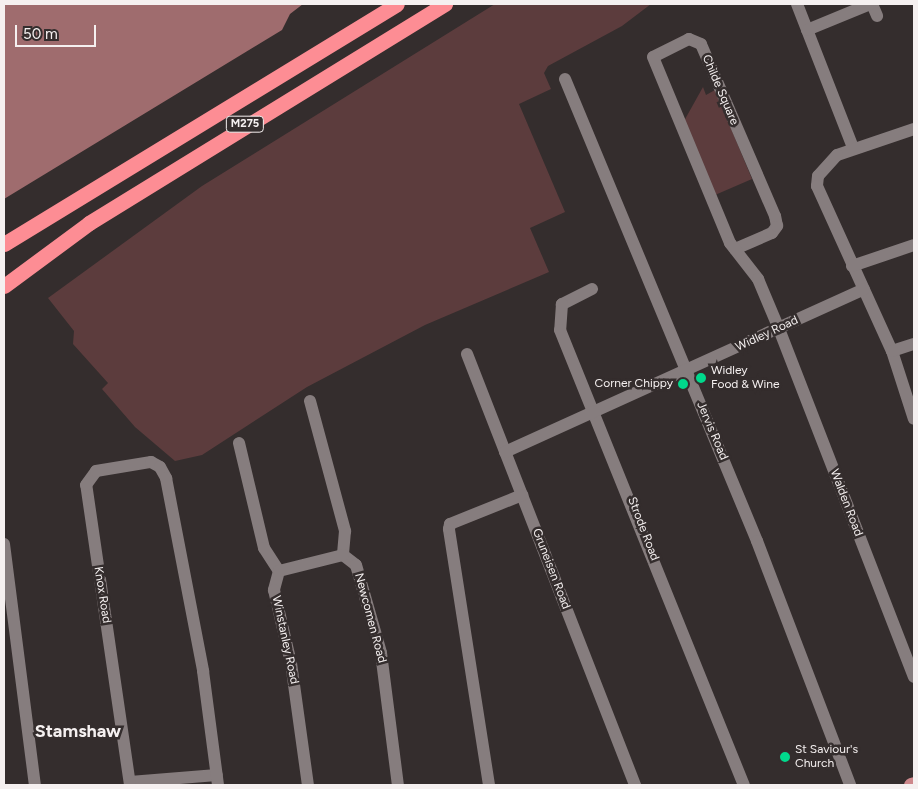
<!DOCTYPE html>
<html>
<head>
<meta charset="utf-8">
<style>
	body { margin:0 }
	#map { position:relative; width:918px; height:789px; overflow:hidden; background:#342d2d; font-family:Figtree,sans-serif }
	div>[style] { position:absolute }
	.green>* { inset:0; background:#5c3c3d }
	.water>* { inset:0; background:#9f6c6e }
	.minor>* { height:12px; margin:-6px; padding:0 6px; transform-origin:6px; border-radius:6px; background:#867d7e }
	.major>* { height:15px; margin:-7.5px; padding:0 7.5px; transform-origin:7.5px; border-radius:7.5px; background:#cd878b }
	.highway>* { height:15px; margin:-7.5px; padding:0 7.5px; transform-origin:7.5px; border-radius:7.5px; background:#fd8d94 }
	.dots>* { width:14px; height:14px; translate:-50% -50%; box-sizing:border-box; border:2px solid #342d2d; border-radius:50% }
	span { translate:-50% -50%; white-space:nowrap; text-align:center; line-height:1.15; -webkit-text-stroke:5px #342d2d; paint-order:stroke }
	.shield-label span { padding:1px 4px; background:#342d2d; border:1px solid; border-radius:4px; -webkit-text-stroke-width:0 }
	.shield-label { font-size:11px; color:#f5f0f0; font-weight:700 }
	.street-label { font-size:12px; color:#f5f0f0 }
	.poi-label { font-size:12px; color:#f5f0f0 }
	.left { translate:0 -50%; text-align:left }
	.right { translate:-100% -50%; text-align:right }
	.district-label { font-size:18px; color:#f5f0f0; font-weight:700 }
	.frame { position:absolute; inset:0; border:5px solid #f5f0f0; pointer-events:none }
	.scale { position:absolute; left:15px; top:25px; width:81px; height:22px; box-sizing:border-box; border:2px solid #f5f0f0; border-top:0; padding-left:6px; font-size:15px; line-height:18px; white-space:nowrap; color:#f5f0f0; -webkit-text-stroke:4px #342d2d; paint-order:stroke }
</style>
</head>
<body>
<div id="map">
	<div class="green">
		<div style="clip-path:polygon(495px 4px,651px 4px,622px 26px,548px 66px,544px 73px,551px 89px,519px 104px,565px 212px,530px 228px,549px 272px,425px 325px,307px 387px,202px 455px,175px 461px,135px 427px,102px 389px,108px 383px,73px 344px,74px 331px,48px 298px,202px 186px)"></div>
		<div style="clip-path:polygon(703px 87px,706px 95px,715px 90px,752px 179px,715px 195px,684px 121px)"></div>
	</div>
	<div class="water">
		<div style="clip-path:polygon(4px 4px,303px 4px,290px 14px,282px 30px,4px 199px)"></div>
	</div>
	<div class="minor">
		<div style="left:797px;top:4px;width:155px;rotate:68.7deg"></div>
		<div style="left:872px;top:4px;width:13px;rotate:67deg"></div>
		<div style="left:807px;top:30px;width:68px;rotate:-22.4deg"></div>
		<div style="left:565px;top:79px;width:500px;rotate:67.43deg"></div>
		<div style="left:757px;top:541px;width:261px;rotate:69.1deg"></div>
		<div style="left:914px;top:129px;width:81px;rotate:161.3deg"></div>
		<div style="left:837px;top:155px;width:28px;rotate:132deg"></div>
		<div style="left:818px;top:176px;width:10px;rotate:96deg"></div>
		<div style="left:817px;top:186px;width:181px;rotate:65.6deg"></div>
		<div style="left:892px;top:351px;width:71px;rotate:72.1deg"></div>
		<div style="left:735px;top:249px;width:40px;rotate:-23.4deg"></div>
		<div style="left:772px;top:233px;width:9px;rotate:-54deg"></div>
		<div style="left:777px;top:226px;width:10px;rotate:-101deg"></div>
		<div style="left:775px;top:216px;width:187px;rotate:-113.3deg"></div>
		<div style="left:701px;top:44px;width:13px;rotate:-157deg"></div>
		<div style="left:689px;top:39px;width:40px;rotate:153.4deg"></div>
		<div style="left:653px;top:57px;width:201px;rotate:67.5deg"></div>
		<div style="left:730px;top:243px;width:46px;rotate:52.1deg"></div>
		<div style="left:758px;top:279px;width:54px;rotate:67.2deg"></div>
		<div style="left:779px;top:329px;width:373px;rotate:68.8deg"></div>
		<div style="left:852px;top:266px;width:65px;rotate:-18.7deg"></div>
		<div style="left:592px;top:289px;width:34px;rotate:153deg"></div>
		<div style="left:562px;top:304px;width:26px;rotate:94deg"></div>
		<div style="left:560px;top:330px;width:491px;rotate:68deg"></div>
		<div style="left:892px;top:351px;width:23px;rotate:-18deg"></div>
		<div style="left:467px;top:354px;width:463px;rotate:68.7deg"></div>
		<div style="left:310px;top:401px;width:135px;rotate:74.9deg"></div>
		<div style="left:345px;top:531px;width:24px;rotate:95deg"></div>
		<div style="left:239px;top:443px;width:108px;rotate:76.6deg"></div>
		<div style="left:264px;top:548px;width:27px;rotate:57deg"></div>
		<div style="left:505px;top:452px;width:394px;rotate:-24.4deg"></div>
		<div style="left:4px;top:544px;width:243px;rotate:82.7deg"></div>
		<div style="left:343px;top:555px;width:16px;rotate:38deg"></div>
		<div style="left:356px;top:565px;width:91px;rotate:74.1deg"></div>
		<div style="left:381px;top:653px;width:133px;rotate:82.7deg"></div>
		<div style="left:279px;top:571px;width:20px;rotate:105deg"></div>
		<div style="left:274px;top:590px;width:75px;rotate:76.9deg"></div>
		<div style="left:291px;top:663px;width:123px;rotate:82.1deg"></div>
		<div style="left:279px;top:571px;width:66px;rotate:-14deg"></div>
		<div style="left:130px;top:782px;width:87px;rotate:-4.6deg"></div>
		<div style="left:130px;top:785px;width:303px;rotate:-98.3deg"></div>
		<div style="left:86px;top:485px;width:17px;rotate:-54deg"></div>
		<div style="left:96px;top:471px;width:56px;rotate:-9.3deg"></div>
		<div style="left:151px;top:462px;width:10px;rotate:29deg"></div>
		<div style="left:160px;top:467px;width:13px;rotate:61deg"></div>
		<div style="left:166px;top:478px;width:197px;rotate:79.1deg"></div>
		<div style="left:203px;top:671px;width:115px;rotate:82.5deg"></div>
		<div style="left:489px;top:785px;width:259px;rotate:-98.9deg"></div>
		<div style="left:449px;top:529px;width:5px;rotate:-79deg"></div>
		<div style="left:450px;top:524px;width:78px;rotate:-21.9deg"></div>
	</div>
	<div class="major">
		<div style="left:911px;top:785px;width:3px;rotate:-18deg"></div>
	</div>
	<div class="highway">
		<div style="left:4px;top:244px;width:460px;rotate:-31.4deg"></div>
		<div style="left:4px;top:286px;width:106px;rotate:-36.5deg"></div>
		<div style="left:89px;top:223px;width:418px;rotate:-31.6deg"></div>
	</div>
	<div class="dots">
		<div style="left:701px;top:378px;background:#00d98c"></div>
		<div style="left:683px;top:384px;background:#00d98c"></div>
		<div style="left:785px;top:757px;background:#00d98c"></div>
	</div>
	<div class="shield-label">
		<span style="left:245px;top:124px">M275</span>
	</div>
	<div class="street-label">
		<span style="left:720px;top:90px;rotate:67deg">Childe Square</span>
		<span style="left:767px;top:334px;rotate:-25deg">Widley Road</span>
		<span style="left:712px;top:431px;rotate:67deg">Jervis Road</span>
		<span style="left:846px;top:503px;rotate:69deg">Walden Road</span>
		<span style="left:643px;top:529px;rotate:69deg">Strode Road</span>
		<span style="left:551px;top:569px;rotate:69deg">Gruneisen Road</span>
		<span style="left:102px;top:595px;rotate:81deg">Knox Road</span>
		<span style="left:370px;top:618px;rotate:75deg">Newcomen Road</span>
		<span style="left:285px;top:640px;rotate:78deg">Winstanley Road</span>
	</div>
	<div class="poi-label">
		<span class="left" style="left:711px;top:378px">Widley<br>Food &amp; Wine</span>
		<span class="right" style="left:673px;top:384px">Corner Chippy</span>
		<span class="left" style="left:795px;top:757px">St Saviour's<br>Church</span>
	</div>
	<div class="district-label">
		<span style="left:78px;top:731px">Stamshaw</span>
	</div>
	<div class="frame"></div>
	<div class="scale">50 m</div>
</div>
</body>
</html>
